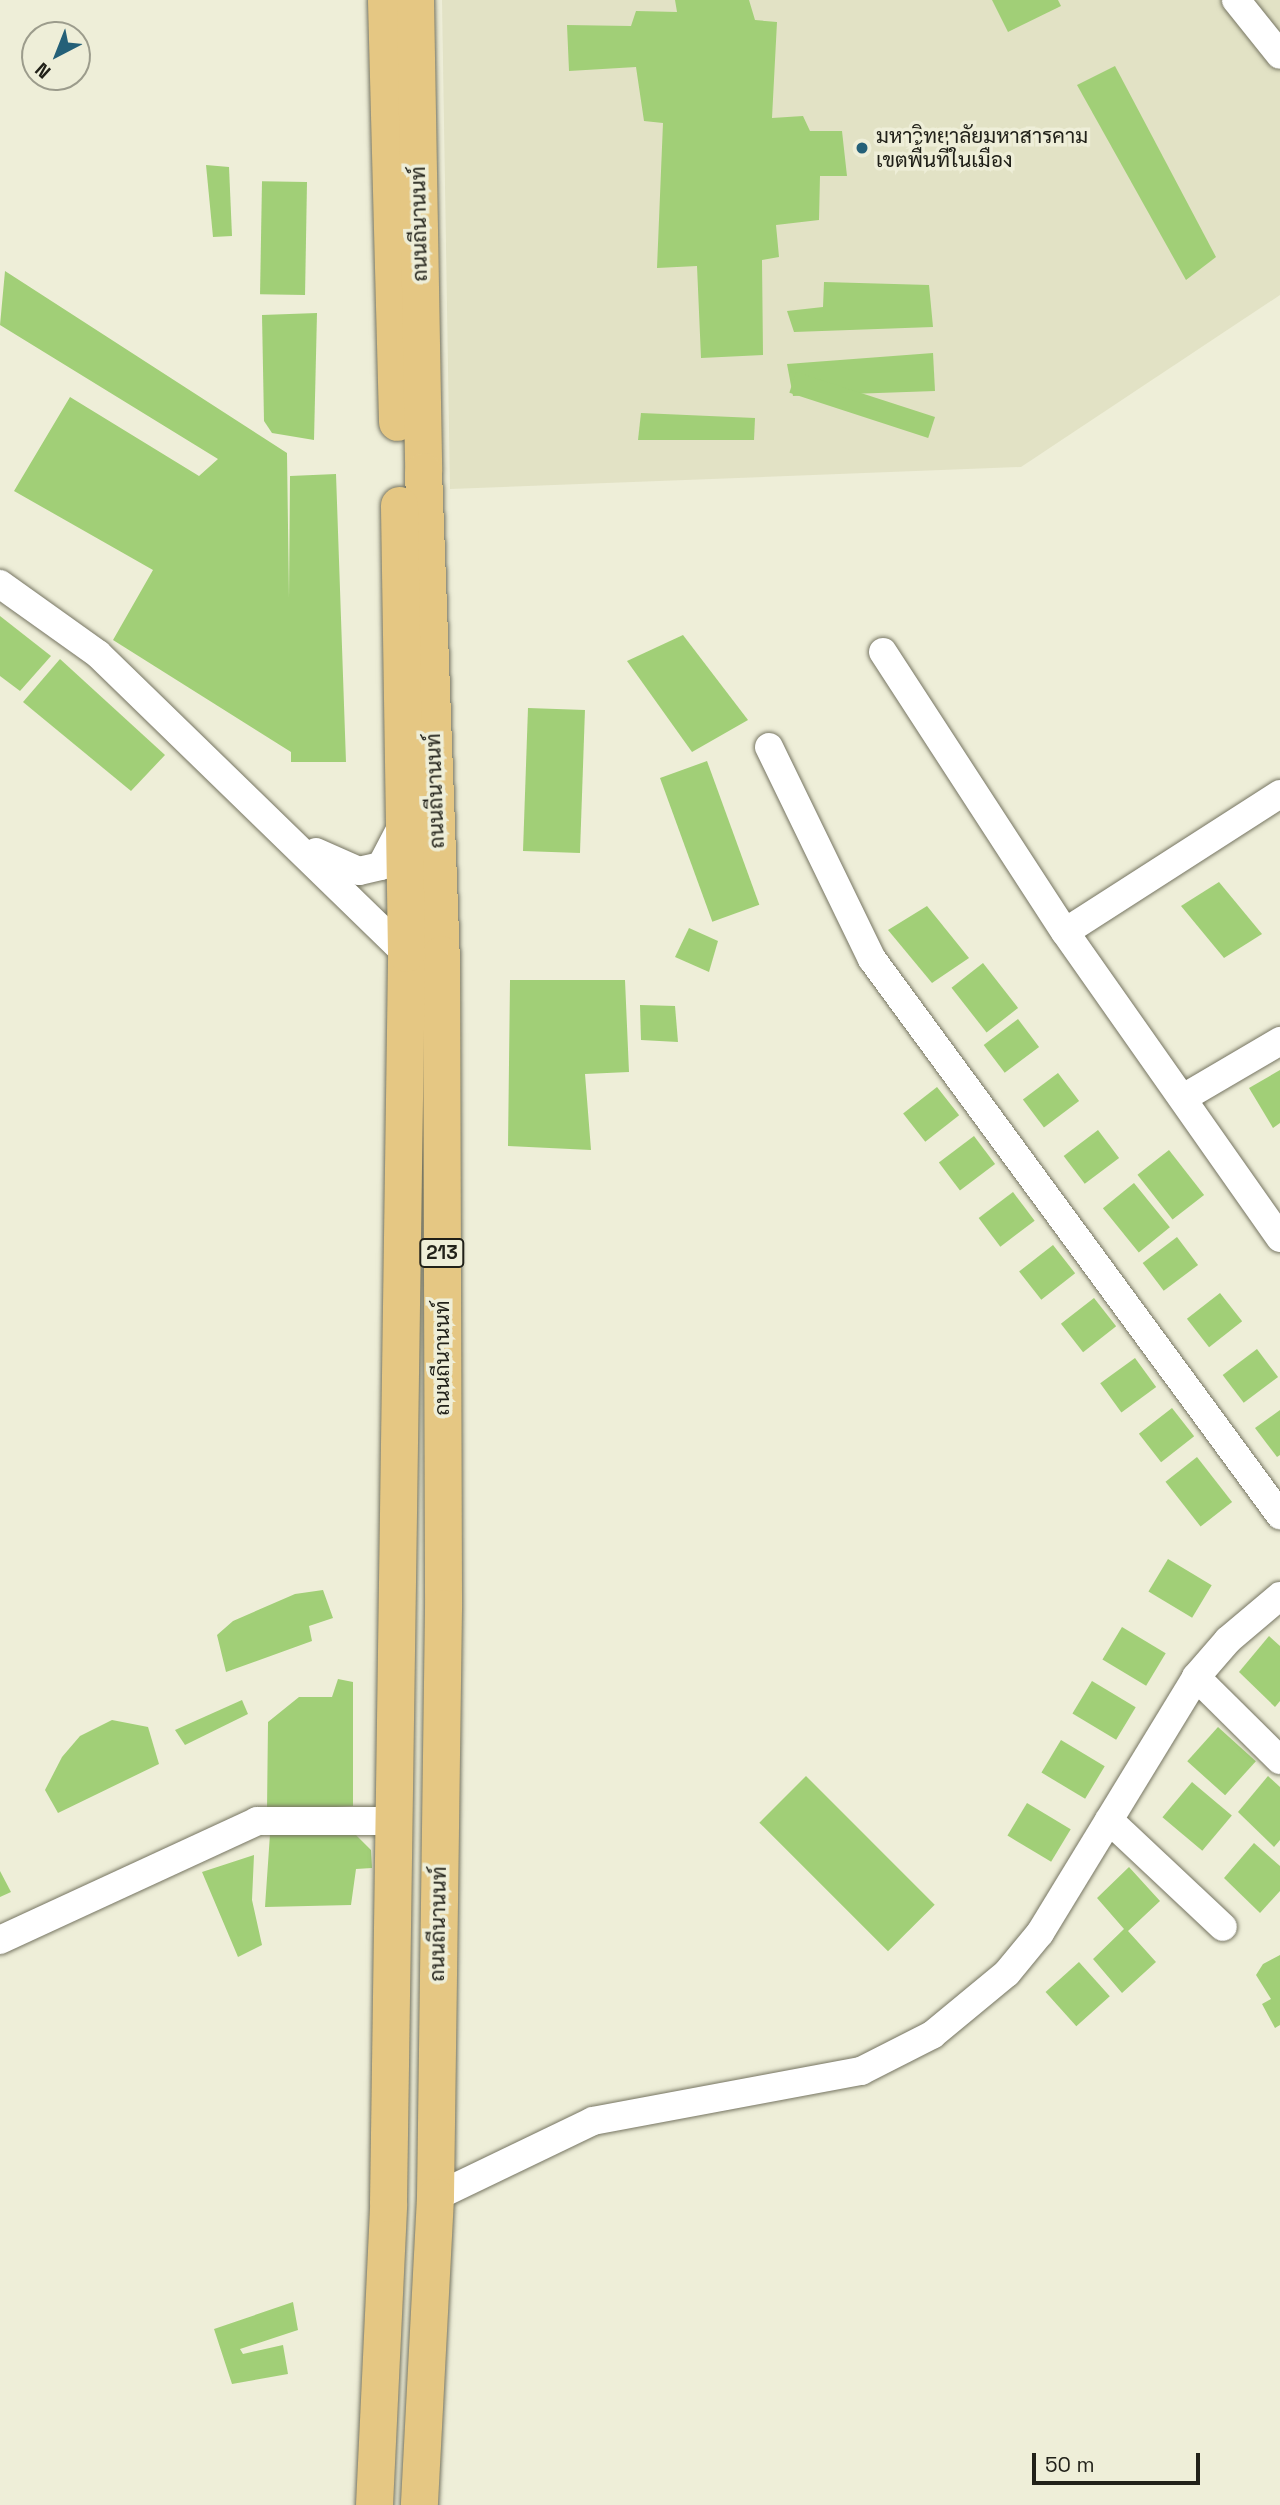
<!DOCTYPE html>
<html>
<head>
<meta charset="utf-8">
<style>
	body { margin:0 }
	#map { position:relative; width:1280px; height:2505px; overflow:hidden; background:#eeeed8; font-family:"Space Grotesk",Sarabun,sans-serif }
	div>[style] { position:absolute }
	.built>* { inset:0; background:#e2e2c5 }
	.building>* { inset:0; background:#a1cf77; transform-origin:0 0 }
	.roads { filter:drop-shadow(0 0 2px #767562) drop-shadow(0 0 2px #767562) }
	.minor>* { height:28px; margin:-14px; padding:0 14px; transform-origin:14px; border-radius:14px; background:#fff }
	.major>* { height:37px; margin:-18.5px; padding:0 18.5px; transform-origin:18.5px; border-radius:18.5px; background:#e5c783 }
	.dots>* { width:19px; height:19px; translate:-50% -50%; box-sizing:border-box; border:4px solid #eeeed8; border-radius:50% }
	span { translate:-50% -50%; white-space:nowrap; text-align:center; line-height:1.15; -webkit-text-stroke:7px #eeeed8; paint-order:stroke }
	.shield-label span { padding:2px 5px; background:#eeeed8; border:2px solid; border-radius:5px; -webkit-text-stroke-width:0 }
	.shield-label { font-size:19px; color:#212119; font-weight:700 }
	.poi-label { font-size:21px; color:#212119 }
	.left { translate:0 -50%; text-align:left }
	.street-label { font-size:21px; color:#212119 }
	.north { position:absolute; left:21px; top:21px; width:70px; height:70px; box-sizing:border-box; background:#eeeed8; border:2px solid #9c9c8c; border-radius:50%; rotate:222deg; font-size:19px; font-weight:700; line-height:28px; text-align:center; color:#212119 }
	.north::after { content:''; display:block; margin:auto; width:24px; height:32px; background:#246078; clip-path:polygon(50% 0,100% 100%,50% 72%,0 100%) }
	.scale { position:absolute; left:1032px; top:2453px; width:168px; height:32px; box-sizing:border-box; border:4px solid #212119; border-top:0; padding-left:9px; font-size:21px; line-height:24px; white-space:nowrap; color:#212119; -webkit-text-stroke:5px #eeeed8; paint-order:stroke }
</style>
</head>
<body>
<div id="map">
	<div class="built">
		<div style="clip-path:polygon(442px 0,1280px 0,1280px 295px,1021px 467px,450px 489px)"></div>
	</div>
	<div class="building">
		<div style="clip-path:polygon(675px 0,749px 0,755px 20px,777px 22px,772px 118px,803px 116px,810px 131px,842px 131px,847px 176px,820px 176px,819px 220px,776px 225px,779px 257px,762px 260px,763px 355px,701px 358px,697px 266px,657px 268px,663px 123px,644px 121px,636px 67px,569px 71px,567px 25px,631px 26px,636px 11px,677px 12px)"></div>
		<div style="clip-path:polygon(992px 0,1058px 0,1061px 6px,1008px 32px)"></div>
		<div style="clip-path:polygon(1115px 66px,1216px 257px,1186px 280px,1077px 85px)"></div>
		<div style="clip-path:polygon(206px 165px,229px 167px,232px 236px,213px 237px)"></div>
		<div style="left:307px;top:182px;width:113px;height:45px;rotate:91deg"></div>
		<div style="clip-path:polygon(5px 271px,287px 453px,289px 599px,290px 476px,336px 474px,346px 762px,291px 762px,291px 752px,113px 640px,153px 570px,14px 491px,70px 397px,199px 476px,218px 459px,0 325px)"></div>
		<div style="clip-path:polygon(824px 282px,929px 285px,933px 327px,794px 332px,787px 311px,823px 307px)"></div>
		<div style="clip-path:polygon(317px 313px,314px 440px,272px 433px,264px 421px,262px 315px)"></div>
		<div style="clip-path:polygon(933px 353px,935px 391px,793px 396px,787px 364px)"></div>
		<div style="clip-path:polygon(641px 413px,755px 418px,754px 440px,638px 440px)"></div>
		<div style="left:935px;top:417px;width:22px;height:146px;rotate:108deg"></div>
		<div style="clip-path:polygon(0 616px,51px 656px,20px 691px,0 676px)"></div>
		<div style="clip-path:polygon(683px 635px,748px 720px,692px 752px,627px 661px)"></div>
		<div style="clip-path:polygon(60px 659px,165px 755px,131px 791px,23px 702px)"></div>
		<div style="left:528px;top:708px;width:57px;height:143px;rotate:2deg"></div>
		<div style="left:707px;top:761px;width:153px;height:50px;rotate:70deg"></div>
		<div style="clip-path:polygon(1219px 882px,1262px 934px,1224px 958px,1181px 906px)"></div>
		<div style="clip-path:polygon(927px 906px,969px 958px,932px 983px,888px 930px)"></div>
		<div style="clip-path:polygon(689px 928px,718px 941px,709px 972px,675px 957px)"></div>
		<div style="left:983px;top:963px;width:57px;height:40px;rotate:52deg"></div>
		<div style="clip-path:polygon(510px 980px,625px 980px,629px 1072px,585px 1074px,591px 1150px,508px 1146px)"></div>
		<div style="clip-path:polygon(640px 1005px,675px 1006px,678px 1042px,641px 1040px)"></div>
		<div style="left:1018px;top:1019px;width:35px;height:43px;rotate:53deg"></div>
		<div style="clip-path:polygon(1280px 1070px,1280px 1123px,1273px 1128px,1249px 1088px)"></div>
		<div style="left:1058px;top:1073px;width:35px;height:44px;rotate:53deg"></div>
		<div style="left:937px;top:1087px;width:36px;height:43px;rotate:52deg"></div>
		<div style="left:1098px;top:1130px;width:35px;height:43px;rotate:53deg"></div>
		<div style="left:974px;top:1136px;width:35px;height:44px;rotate:53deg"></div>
		<div style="left:1169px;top:1150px;width:57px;height:40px;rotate:52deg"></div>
		<div style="left:1134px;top:1183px;width:57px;height:40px;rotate:51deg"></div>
		<div style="left:1013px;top:1192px;width:36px;height:43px;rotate:53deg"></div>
		<div style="left:1177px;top:1237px;width:35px;height:43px;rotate:53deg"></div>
		<div style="left:1053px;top:1245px;width:36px;height:43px;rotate:52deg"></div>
		<div style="left:1220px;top:1293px;width:36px;height:42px;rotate:52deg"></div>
		<div style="left:1094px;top:1298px;width:36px;height:42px;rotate:52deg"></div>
		<div style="left:1257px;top:1349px;width:35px;height:43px;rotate:53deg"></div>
		<div style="left:1135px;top:1358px;width:36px;height:43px;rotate:54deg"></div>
		<div style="left:1172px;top:1408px;width:36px;height:42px;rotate:52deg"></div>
		<div style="clip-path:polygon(1280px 1410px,1280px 1455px,1277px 1457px,1255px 1428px)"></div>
		<div style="left:1197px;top:1457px;width:57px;height:40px;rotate:52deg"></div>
		<div style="left:1168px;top:1559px;width:51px;height:38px;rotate:31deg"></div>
		<div style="clip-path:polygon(323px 1590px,333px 1618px,309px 1626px,312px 1641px,226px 1672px,217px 1635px,233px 1621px,295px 1594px)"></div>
		<div style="left:1122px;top:1627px;width:51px;height:38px;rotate:31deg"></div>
		<div style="clip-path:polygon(1269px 1636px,1280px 1646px,1280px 1701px,1275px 1707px,1239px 1672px)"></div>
		<div style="clip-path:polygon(338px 1679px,353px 1682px,353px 1806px,267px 1811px,268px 1722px,299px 1697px,332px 1697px)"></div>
		<div style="left:1092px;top:1681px;width:51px;height:38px;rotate:31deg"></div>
		<div style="clip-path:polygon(242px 1700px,248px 1714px,185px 1745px,175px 1730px)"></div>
		<div style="clip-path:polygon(112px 1720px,148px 1727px,159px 1764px,58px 1813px,45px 1790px,62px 1757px,80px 1736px)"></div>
		<div style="left:1218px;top:1727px;width:51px;height:46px;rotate:42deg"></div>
		<div style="left:1061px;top:1740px;width:51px;height:38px;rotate:31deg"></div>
		<div style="left:806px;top:1776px;width:182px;height:66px;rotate:45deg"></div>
		<div style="clip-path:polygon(1268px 1776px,1280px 1787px,1280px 1840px,1274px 1847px,1238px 1812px)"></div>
		<div style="left:1192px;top:1782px;width:52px;height:46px;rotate:40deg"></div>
		<div style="left:1027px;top:1803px;width:51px;height:38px;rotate:31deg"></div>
		<div style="clip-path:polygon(270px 1834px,356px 1835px,371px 1850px,372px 1868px,356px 1869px,351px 1905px,265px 1907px)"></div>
		<div style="clip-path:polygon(1254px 1843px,1280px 1866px,1280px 1891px,1260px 1913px,1224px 1878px)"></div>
		<div style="clip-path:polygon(254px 1855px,252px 1900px,262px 1945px,238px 1957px,202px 1872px)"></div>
		<div style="clip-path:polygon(1129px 1867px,1160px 1901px,1128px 1931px,1156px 1962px,1122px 1993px,1093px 1959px,1124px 1929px,1097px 1898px)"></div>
		<div style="clip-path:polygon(0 1871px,11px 1892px,0 1897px)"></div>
		<div style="clip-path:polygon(1280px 1955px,1280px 2025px,1275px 2028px,1262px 2004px,1271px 1999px,1256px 1975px,1263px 1964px)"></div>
		<div style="left:1079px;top:1962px;width:46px;height:45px;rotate:48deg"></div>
		<div style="clip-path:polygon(293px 2302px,298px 2330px,240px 2349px,243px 2354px,283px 2345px,288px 2374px,232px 2384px,214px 2329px)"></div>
	</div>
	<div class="roads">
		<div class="minor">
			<div style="left:1236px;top:0;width:70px;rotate:51.3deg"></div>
			<div style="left:0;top:584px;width:120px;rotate:35.5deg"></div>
			<div style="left:98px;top:654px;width:429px;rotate:44.2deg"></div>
			<div style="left:883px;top:652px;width:334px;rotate:57deg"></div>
			<div style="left:769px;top:747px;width:236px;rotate:64.1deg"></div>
			<div style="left:872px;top:959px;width:690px;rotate:53.73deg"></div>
			<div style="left:1280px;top:794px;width:255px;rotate:147.3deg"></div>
			<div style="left:1065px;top:932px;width:374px;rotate:54.9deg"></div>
			<div style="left:316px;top:852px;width:47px;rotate:23.8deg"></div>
			<div style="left:359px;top:871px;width:23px;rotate:-13deg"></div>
			<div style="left:381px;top:866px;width:47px;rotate:-62.4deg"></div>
			<div style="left:1183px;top:1098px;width:113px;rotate:-30.4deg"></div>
			<div style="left:1196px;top:1677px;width:118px;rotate:44.7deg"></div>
			<div style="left:1109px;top:1820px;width:156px;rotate:43.2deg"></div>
			<div style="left:0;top:1940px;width:283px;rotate:-24.8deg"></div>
			<div style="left:257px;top:1821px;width:135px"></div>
			<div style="left:435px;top:2197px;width:175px;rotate:-25.7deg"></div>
			<div style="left:593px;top:2121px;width:273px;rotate:-10.6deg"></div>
			<div style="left:861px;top:2071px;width:80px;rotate:-26.9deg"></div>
			<div style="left:932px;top:2035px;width:97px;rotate:-39.6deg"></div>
			<div style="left:1007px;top:1973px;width:52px;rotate:-50.5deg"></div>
			<div style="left:1040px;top:1933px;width:300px;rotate:-58.6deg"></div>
			<div style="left:1196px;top:1677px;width:49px;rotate:-49.1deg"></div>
			<div style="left:1228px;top:1640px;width:68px;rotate:-40.2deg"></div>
		</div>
		<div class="major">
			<div style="left:386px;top:0;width:422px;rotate:88.5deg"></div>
			<div style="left:415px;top:0;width:471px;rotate:89deg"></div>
			<div style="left:423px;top:471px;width:483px;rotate:87.9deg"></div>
			<div style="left:441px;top:954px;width:654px;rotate:89.82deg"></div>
			<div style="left:443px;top:1608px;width:589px;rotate:90.78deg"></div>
			<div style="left:435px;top:2197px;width:308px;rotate:93deg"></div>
			<div style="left:374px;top:2505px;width:302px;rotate:-87.3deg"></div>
			<div style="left:388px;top:2203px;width:1250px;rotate:-89.17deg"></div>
			<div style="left:406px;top:953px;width:448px;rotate:-90.9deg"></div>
		</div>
	</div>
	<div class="dots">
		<div style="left:862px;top:148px;background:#246078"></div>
	</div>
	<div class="shield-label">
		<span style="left:442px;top:1253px">213</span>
	</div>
	<div class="poi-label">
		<span class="left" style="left:876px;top:148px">มหาวิทยาลัยมหาสารคาม<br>เขตพื้นที่ในเมือง</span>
	</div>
	<div class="street-label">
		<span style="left:419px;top:224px;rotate:-91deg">ถนนถีนานนท์</span>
		<span style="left:435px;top:791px;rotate:-92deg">ถนนถีนานนท์</span>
		<span style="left:442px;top:1358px;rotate:-90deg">ถนนถีนานนท์</span>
		<span style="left:438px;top:1924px;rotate:-89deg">ถนนถีนานนท์</span>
	</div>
	<div class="north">N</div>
	<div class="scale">50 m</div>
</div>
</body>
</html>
